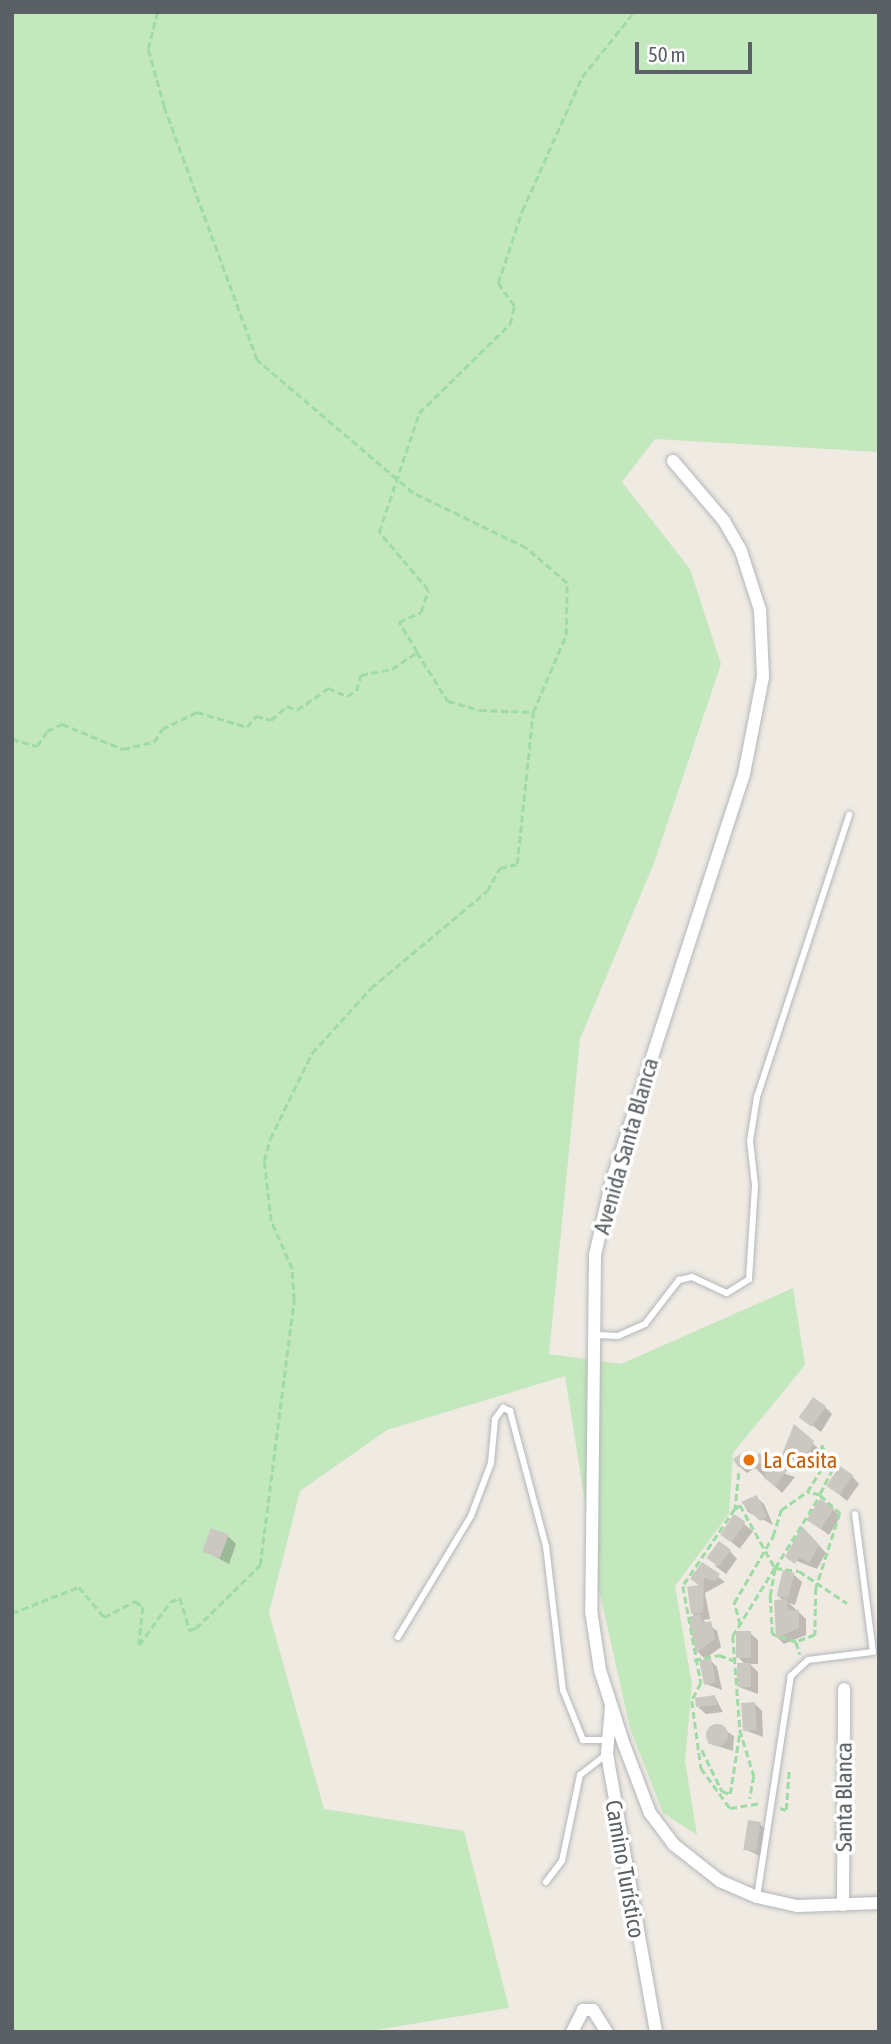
<!DOCTYPE html>
<html>
<head>
<meta charset="utf-8">
<style>
	body { margin:0 }
	#map { position:relative; width:891px; height:2044px; overflow:hidden; background:#efeae2; font-family:"Asap Condensed",sans-serif }
	div>[style] { position:absolute }
	.green>* { inset:0; background:#c4e8bd }
	.shadow>* { inset:0; background:#0003; transform-origin:0 0 }
	.building>* { inset:0; background:#cbc7c1; transform-origin:0 0 }
	.round { border-radius:50% }
	.path>* { height:2.5px; margin-top:-1.25px; transform-origin:0; background:repeating-linear-gradient(90deg,#9fdba5 0 7px,transparent 0 10.5px) }
	.roads { filter:drop-shadow(0 0 2px #b3b7bb) drop-shadow(0 0 2px #b3b7bb) }
	.lane>* { height:6px; margin:-3px; padding:0 3px; transform-origin:3px; border-radius:3px; background:#fff }
	.street>* { height:12px; margin:-6px; padding:0 6px; transform-origin:6px; border-radius:6px; background:#fff }
	.dots>* { width:19px; height:19px; translate:-50% -50%; box-sizing:border-box; border:4px solid #fff; border-radius:50% }
	span { translate:-50% -50%; white-space:nowrap; text-align:center; line-height:1.15; -webkit-text-stroke:7px #fff; paint-order:stroke }
	.street-label { font-size:23px; color:#5a6064 }
	.food-label { font-size:23px; color:#c56008 }
	.left { translate:0 -50%; text-align:left }
	.frame { position:absolute; inset:0; border:14px solid #5a6064; pointer-events:none }
	.scale { position:absolute; left:635px; top:42px; width:117px; height:32px; box-sizing:border-box; border:4px solid #5a6064; border-top:0; padding-left:9px; font-size:21px; line-height:24px; white-space:nowrap; color:#5a6064; -webkit-text-stroke:5px #fff; paint-order:stroke }
</style>
</head>
<body>
<div id="map">
	<div class="green">
		<div style="clip-path:polygon(12px 12px,879px 12px,879px 452px,655px 439px,622px 482px,690px 569px,721px 664px,654px 863px,580px 1039px,549px 1354px,621px 1364px,793px 1288px,805px 1365px,733px 1453px,729px 1514px,675px 1586px,692px 1685px,685px 1761px,697px 1835px,663px 1813px,630px 1728px,599px 1590px,565px 1376px,387px 1430px,300px 1491px,269px 1613px,324px 1809px,464px 1831px,509px 2008px,364px 2032px,12px 2032px)"></div>
	</div>
	<div class="shadow">
		<div style="clip-path:polygon(825px 1407px,832px 1414px,821px 1432px,802px 1417px)"></div>
		<div style="clip-path:polygon(795px 1427px,820px 1450px,814px 1466px,783px 1457px)"></div>
		<div style="clip-path:polygon(747px 1452px,771px 1469px,795px 1477px,782px 1493px,755px 1468px,747px 1473px,739px 1466px)"></div>
		<div style="clip-path:polygon(852px 1476px,859px 1484px,847px 1501px,829px 1486px)"></div>
		<div style="clip-path:polygon(756px 1497px,764px 1504px,773px 1525px,748px 1512px,743px 1503px)"></div>
		<div style="clip-path:polygon(833px 1509px,840px 1517px,829px 1535px,809px 1520px)"></div>
		<div style="left:735px;top:1517px;width:23px;height:22px;rotate:38deg"></div>
		<div style="clip-path:polygon(810px 1535px,826px 1553px,817px 1569px,787px 1557px)"></div>
		<div style="clip-path:polygon(228px 1536px,236px 1544px,229px 1564px,205px 1551px)"></div>
		<div style="clip-path:polygon(730px 1551px,737px 1559px,726px 1574px,715px 1566px)"></div>
		<div style="clip-path:polygon(702px 1565px,725px 1582px,705px 1593px,710px 1619px,703px 1620px,717px 1631px,721px 1647px,705px 1659px,698px 1652px,693px 1613px,701px 1587px,692px 1579px)"></div>
		<div style="clip-path:polygon(794px 1575px,802px 1582px,795px 1605px,789px 1603px,806px 1619px,806px 1635px,784px 1644px,777px 1637px,784px 1601px,777px 1595px)"></div>
		<div style="clip-path:polygon(750px 1633px,758px 1640px,758px 1664px,750px 1664px,758px 1672px,758px 1694px,739px 1687px,746px 1665px,738px 1657px)"></div>
		<div style="clip-path:polygon(710px 1660px,717px 1667px,722px 1690px,706px 1684px)"></div>
		<div style="clip-path:polygon(715px 1697px,723px 1712px,706px 1714px,698px 1707px)"></div>
		<div style="clip-path:polygon(754px 1703px,762px 1711px,763px 1737px,744px 1730px)"></div>
		<div style="clip-path:polygon(715px 1724px,734px 1736px,733px 1751px,708px 1743px)"></div>
		<div style="clip-path:polygon(760px 1824px,767px 1831px,764px 1858px,745px 1849px)"></div>
	</div>
	<div class="building">
		<div style="left:813px;top:1397px;width:16px;height:25px;rotate:35deg"></div>
		<div style="clip-path:polygon(794px 1424px,814px 1441px,806px 1459px,794px 1454px,790px 1461px,781px 1457px)"></div>
		<div style="clip-path:polygon(747px 1450px,752px 1458px,760px 1453px,765px 1462px,738px 1467px,733px 1459px)"></div>
		<div style="left:777px;top:1459px;width:15px;height:23px;rotate:37deg"></div>
		<div style="left:840px;top:1466px;width:16px;height:24px;rotate:35deg"></div>
		<div style="clip-path:polygon(757px 1495px,767px 1517px,760px 1521px,741px 1502px)"></div>
		<div style="left:820px;top:1499px;width:17px;height:25px;rotate:33deg"></div>
		<div style="left:734px;top:1514px;width:14px;height:25px;rotate:34deg"></div>
		<div style="clip-path:polygon(802px 1526px,819px 1545px,809px 1563px,799px 1557px,795px 1564px,785px 1557px)"></div>
		<div style="left:211px;top:1528px;width:19px;height:25px;rotate:21deg"></div>
		<div style="left:719px;top:1541px;width:15px;height:21px;rotate:37deg"></div>
		<div style="clip-path:polygon(702px 1562px,720px 1574px,715px 1581px,704px 1578px,703px 1612px,691px 1614px,687px 1587px,699px 1585px,690px 1579px)"></div>
		<div style="left:783px;top:1570px;width:12px;height:26px;rotate:14deg"></div>
		<div style="clip-path:polygon(787px 1599px,788px 1610px,799px 1610px,799px 1628px,776px 1638px,774px 1600px)"></div>
		<div style="clip-path:polygon(700px 1614px,702px 1623px,711px 1621px,715px 1639px,696px 1653px,688px 1617px)"></div>
		<div style="left:736px;top:1631px;width:15px;height:27px"></div>
		<div style="left:711px;top:1658px;width:25px;height:12px;rotate:79deg"></div>
		<div style="left:737px;top:1663px;width:14px;height:24px"></div>
		<div style="clip-path:polygon(715px 1695px,717px 1705px,696px 1707px,695px 1698px)"></div>
		<div style="left:755px;top:1702px;width:28px;height:14px;rotate:86deg"></div>
		<div class="round" style="left:706px;top:1724px;width:22px;height:22px"></div>
		<div style="left:748px;top:1820px;width:13px;height:30px;rotate:9deg"></div>
	</div>
	<div class="path">
		<div style="left:417px;top:652px;width:35px;rotate:-121deg"></div>
		<div style="left:399px;top:622px;width:24px;rotate:-24deg"></div>
		<div style="left:421px;top:612px;width:23px;rotate:-72deg"></div>
		<div style="left:428px;top:590px;width:76px;rotate:-130.2deg"></div>
		<div style="left:379px;top:532px;width:126px;rotate:-71.4deg"></div>
		<div style="left:419px;top:413px;width:127px;rotate:-44.4deg"></div>
		<div style="left:510px;top:324px;width:18px;rotate:-77deg"></div>
		<div style="left:514px;top:306px;width:28px;rotate:-125deg"></div>
		<div style="left:498px;top:283px;width:76px;rotate:-71.6deg"></div>
		<div style="left:522px;top:211px;width:147px;rotate:-65.9deg"></div>
		<div style="left:582px;top:77px;width:83px;rotate:-51.3deg"></div>
		<div style="left:12px;top:739px;width:26px;rotate:16deg"></div>
		<div style="left:37px;top:746px;width:18px;rotate:-56deg"></div>
		<div style="left:47px;top:731px;width:17px;rotate:-25deg"></div>
		<div style="left:62px;top:724px;width:66px;rotate:22.3deg"></div>
		<div style="left:123px;top:749px;width:32px;rotate:-13deg"></div>
		<div style="left:154px;top:742px;width:15px;rotate:-58deg"></div>
		<div style="left:162px;top:729px;width:39px;rotate:-26deg"></div>
		<div style="left:197px;top:712px;width:52px;rotate:16.7deg"></div>
		<div style="left:247px;top:727px;width:14px;rotate:-51deg"></div>
		<div style="left:256px;top:716px;width:16px;rotate:15deg"></div>
		<div style="left:271px;top:720px;width:21px;rotate:-41deg"></div>
		<div style="left:287px;top:706px;width:11px;rotate:22deg"></div>
		<div style="left:297px;top:710px;width:38px;rotate:-35deg"></div>
		<div style="left:328px;top:688px;width:21px;rotate:23deg"></div>
		<div style="left:347px;top:696px;width:10px;rotate:-29deg"></div>
		<div style="left:356px;top:691px;width:17px;rotate:-73deg"></div>
		<div style="left:361px;top:675px;width:32px;rotate:-11deg"></div>
		<div style="left:392px;top:669px;width:30px;rotate:-34deg"></div>
		<div style="left:417px;top:652px;width:58px;rotate:57.7deg"></div>
		<div style="left:448px;top:701px;width:33px;rotate:16deg"></div>
		<div style="left:480px;top:710px;width:53px;rotate:2.2deg"></div>
		<div style="left:739px;top:1473px;width:36px;rotate:96deg"></div>
		<div style="left:735px;top:1509px;width:93px;rotate:124deg"></div>
		<div style="left:683px;top:1586px;width:99px;rotate:79.5deg"></div>
		<div style="left:701px;top:1683px;width:20px;rotate:117deg"></div>
		<div style="left:692px;top:1701px;width:68px;rotate:82.3deg"></div>
		<div style="left:701px;top:1768px;width:49px;rotate:54.1deg"></div>
		<div style="left:730px;top:1808px;width:30px;rotate:-9deg"></div>
		<div style="left:735px;top:1509px;width:6px;rotate:-39deg"></div>
		<div style="left:740px;top:1505px;width:72px;rotate:60.9deg"></div>
		<div style="left:775px;top:1568px;width:80px;rotate:121.7deg"></div>
		<div style="left:733px;top:1636px;width:94px;rotate:85.7deg"></div>
		<div style="left:740px;top:1730px;width:48px;rotate:73.1deg"></div>
		<div style="left:754px;top:1776px;width:23px;rotate:100deg"></div>
		<div style="left:775px;top:1568px;width:24px;rotate:7deg"></div>
		<div style="left:799px;top:1571px;width:58px;rotate:33.7deg"></div>
		<div style="left:12px;top:1613px;width:72px;rotate:-21.2deg"></div>
		<div style="left:79px;top:1587px;width:39px;rotate:50deg"></div>
		<div style="left:104px;top:1617px;width:35px;rotate:-27deg"></div>
		<div style="left:135px;top:1601px;width:10px;rotate:37deg"></div>
		<div style="left:143px;top:1607px;width:38px;rotate:96deg"></div>
		<div style="left:139px;top:1645px;width:53px;rotate:-54.2deg"></div>
		<div style="left:170px;top:1602px;width:11px;rotate:-22deg"></div>
		<div style="left:180px;top:1598px;width:34px;rotate:73deg"></div>
		<div style="left:190px;top:1630px;width:6px;rotate:-18deg"></div>
		<div style="left:196px;top:1628px;width:90px;rotate:-44.5deg"></div>
		<div style="left:260px;top:1565px;width:267px;rotate:-82.7deg"></div>
		<div style="left:294px;top:1300px;width:31px;rotate:-94deg"></div>
		<div style="left:292px;top:1269px;width:52px;rotate:-113.6deg"></div>
		<div style="left:271px;top:1221px;width:60px;rotate:-96.7deg"></div>
		<div style="left:264px;top:1161px;width:23px;rotate:-75deg"></div>
		<div style="left:270px;top:1139px;width:96px;rotate:-64deg"></div>
		<div style="left:312px;top:1053px;width:88px;rotate:-47.8deg"></div>
		<div style="left:371px;top:988px;width:151px;rotate:-39.9deg"></div>
		<div style="left:487px;top:891px;width:26px;rotate:-61deg"></div>
		<div style="left:500px;top:868px;width:17px;rotate:-13deg"></div>
		<div style="left:517px;top:864px;width:153px;rotate:-84deg"></div>
		<div style="left:533px;top:712px;width:84px;rotate:-66.8deg"></div>
		<div style="left:566px;top:635px;width:52px;rotate:-88.9deg"></div>
		<div style="left:567px;top:583px;width:54px;rotate:-139.5deg"></div>
		<div style="left:526px;top:548px;width:126px;rotate:-154deg"></div>
		<div style="left:413px;top:493px;width:205px;rotate:-139.6deg"></div>
		<div style="left:257px;top:360px;width:270px;rotate:-110.2deg"></div>
		<div style="left:164px;top:107px;width:60px;rotate:-105.4deg"></div>
		<div style="left:148px;top:49px;width:38px;rotate:-76deg"></div>
		<div style="left:740px;top:1625px;width:23px;rotate:-105deg"></div>
		<div style="left:734px;top:1603px;width:78px;rotate:-59.8deg"></div>
		<div style="left:773px;top:1536px;width:27px;rotate:-73deg"></div>
		<div style="left:781px;top:1510px;width:32px;rotate:-35deg"></div>
		<div style="left:807px;top:1492px;width:25px;rotate:-58deg"></div>
		<div style="left:820px;top:1471px;width:26px;rotate:-86deg"></div>
		<div style="left:822px;top:1445px;width:26px;rotate:65deg"></div>
		<div style="left:833px;top:1469px;width:29px;rotate:117deg"></div>
		<div style="left:820px;top:1495px;width:13px;rotate:-167deg"></div>
		<div style="left:796px;top:1642px;width:25px;rotate:-162deg"></div>
		<div style="left:772px;top:1634px;width:38px;rotate:-93deg"></div>
		<div style="left:770px;top:1596px;width:28px;rotate:-80deg"></div>
		<div style="left:775px;top:1568px;width:86px;rotate:-58.3deg"></div>
		<div style="left:820px;top:1495px;width:27px;rotate:42deg"></div>
		<div style="left:840px;top:1513px;width:79px;rotate:107.7deg"></div>
		<div style="left:816px;top:1588px;width:47px;rotate:91.2deg"></div>
		<div style="left:815px;top:1635px;width:20px;rotate:160deg"></div>
		<div style="left:796px;top:1642px;width:13px;rotate:72deg"></div>
		<div style="left:694px;top:1660px;width:25px;rotate:-11deg"></div>
		<div style="left:719px;top:1655px;width:15px;rotate:20deg"></div>
		<div style="left:702px;top:1750px;width:46px;rotate:64deg"></div>
		<div style="left:722px;top:1791px;width:9px;rotate:21deg"></div>
		<div style="left:730px;top:1794px;width:65px;rotate:-81.1deg"></div>
		<div style="left:780px;top:1808px;width:6px;rotate:18deg"></div>
		<div style="left:786px;top:1810px;width:40px;rotate:-85.7deg"></div>
	</div>
	<div class="roads">
		<div class="lane">
			<div style="left:597px;top:1335px;width:21px;rotate:3deg"></div>
			<div style="left:618px;top:1336px;width:30px;rotate:-24deg"></div>
			<div style="left:645px;top:1324px;width:56px;rotate:-52.3deg"></div>
			<div style="left:679px;top:1280px;width:13px;rotate:-13deg"></div>
			<div style="left:692px;top:1277px;width:38px;rotate:25deg"></div>
			<div style="left:727px;top:1293px;width:26px;rotate:-32deg"></div>
			<div style="left:749px;top:1279px;width:94px;rotate:-86.3deg"></div>
			<div style="left:755px;top:1185px;width:44px;rotate:-96.5deg"></div>
			<div style="left:750px;top:1141px;width:45px;rotate:-81deg"></div>
			<div style="left:757px;top:1097px;width:297px;rotate:-71.9deg"></div>
			<div style="left:398px;top:1637px;width:141px;rotate:-58.9deg"></div>
			<div style="left:471px;top:1516px;width:57px;rotate:-69.3deg"></div>
			<div style="left:491px;top:1463px;width:44px;rotate:-84.8deg"></div>
			<div style="left:495px;top:1419px;width:14px;rotate:-54deg"></div>
			<div style="left:503px;top:1408px;width:8px;rotate:23deg"></div>
			<div style="left:510px;top:1411px;width:140px;rotate:75.1deg"></div>
			<div style="left:546px;top:1546px;width:145px;rotate:83.3deg"></div>
			<div style="left:563px;top:1690px;width:54px;rotate:68.2deg"></div>
			<div style="left:583px;top:1740px;width:22px"></div>
			<div style="left:546px;top:1882px;width:26px;rotate:-53deg"></div>
			<div style="left:562px;top:1861px;width:88px;rotate:-78.2deg"></div>
			<div style="left:580px;top:1775px;width:34px;rotate:-38deg"></div>
			<div style="left:757px;top:1897px;width:224px;rotate:-81.3deg"></div>
			<div style="left:791px;top:1676px;width:23px;rotate:-43deg"></div>
			<div style="left:808px;top:1660px;width:65px;rotate:-7deg"></div>
			<div style="left:873px;top:1652px;width:139px;rotate:-97.4deg"></div>
		</div>
		<div class="street">
			<div style="left:673px;top:461px;width:79px;rotate:49.6deg"></div>
			<div style="left:724px;top:521px;width:34px;rotate:60deg"></div>
			<div style="left:741px;top:551px;width:62px;rotate:72.1deg"></div>
			<div style="left:760px;top:610px;width:67px;rotate:87.4deg"></div>
			<div style="left:763px;top:677px;width:99px;rotate:101.1deg"></div>
			<div style="left:744px;top:774px;width:431px;rotate:108deg"></div>
			<div style="left:611px;top:1184px;width:73px;rotate:102.7deg"></div>
			<div style="left:595px;top:1255px;width:355px;rotate:90.6deg"></div>
			<div style="left:591px;top:1610px;width:61px;rotate:81.5deg"></div>
			<div style="left:600px;top:1670px;width:76px;rotate:72.3deg"></div>
			<div style="left:623px;top:1742px;width:76px;rotate:69.2deg"></div>
			<div style="left:650px;top:1813px;width:39px;rotate:53deg"></div>
			<div style="left:673px;top:1844px;width:60px;rotate:38.2deg"></div>
			<div style="left:720px;top:1881px;width:40px;rotate:23.4deg"></div>
			<div style="left:757px;top:1897px;width:41px;rotate:12.7deg"></div>
			<div style="left:797px;top:1906px;width:82px;rotate:-2.1deg"></div>
			<div style="left:611px;top:1707px;width:47px;rotate:94.9deg"></div>
			<div style="left:607px;top:1754px;width:282px;rotate:80deg"></div>
			<div style="left:843px;top:1905px;width:216px;rotate:-89.7deg"></div>
			<div style="left:572px;top:2032px;width:25px;rotate:-63deg"></div>
			<div style="left:583px;top:2010px;width:10px"></div>
			<div style="left:593px;top:2010px;width:26px;rotate:58deg"></div>
		</div>
	</div>
	<div class="dots">
		<div style="left:749px;top:1460px;background:#e8710a"></div>
	</div>
	<div class="street-label">
		<span style="left:626px;top:1146px;rotate:-74deg">Avenida Santa Blanca</span>
		<span style="left:844px;top:1797px;rotate:-90deg">Santa Blanca</span>
		<span style="left:625px;top:1869px;rotate:80deg">Camino Turístico</span>
	</div>
	<div class="food-label">
		<span class="left" style="left:763px;top:1460px">La Casita</span>
	</div>
	<div class="frame"></div>
	<div class="scale">50 m</div>
</div>
</body>
</html>
